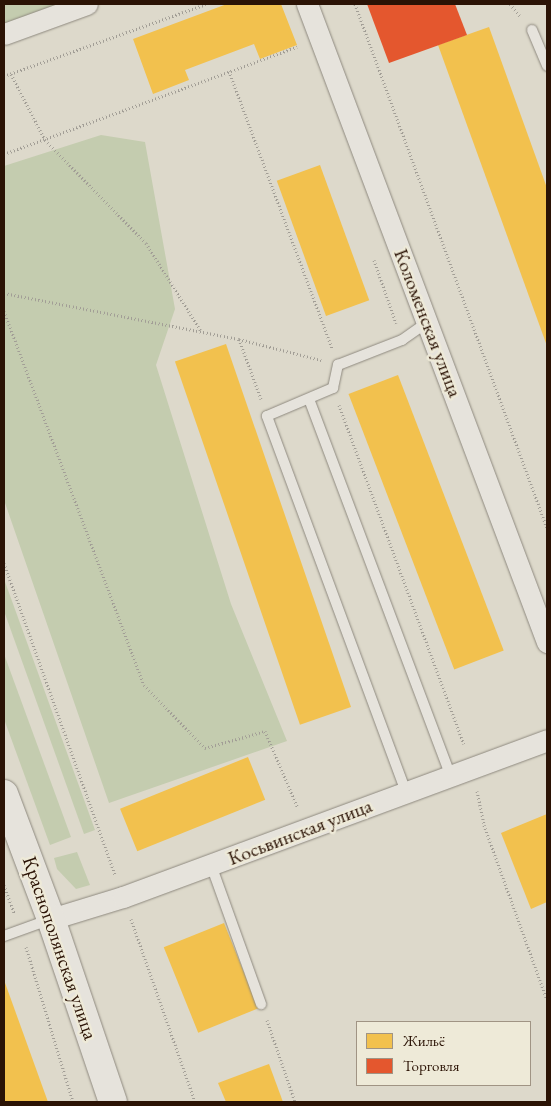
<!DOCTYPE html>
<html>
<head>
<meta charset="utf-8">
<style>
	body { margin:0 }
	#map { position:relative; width:551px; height:1106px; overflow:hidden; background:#ddd9cb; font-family:"EB Garamond",serif }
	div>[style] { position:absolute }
	.green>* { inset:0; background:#c4ccaf }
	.homes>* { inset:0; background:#f2c14e; transform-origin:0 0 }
	.shops>* { inset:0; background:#e4572e }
	.path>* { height:3px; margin-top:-1.5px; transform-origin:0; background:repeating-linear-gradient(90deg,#a29e96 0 1px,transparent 0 3.5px) }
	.roads { filter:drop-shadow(0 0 1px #8e897f) drop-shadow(0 0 1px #8e897f) }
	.service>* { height:10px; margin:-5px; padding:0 5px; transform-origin:5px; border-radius:5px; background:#e6e3dc }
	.minor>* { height:21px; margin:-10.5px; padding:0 10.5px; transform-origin:10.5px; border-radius:10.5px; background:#e6e3dc }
	.secondary>* { height:28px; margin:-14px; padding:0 14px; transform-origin:14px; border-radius:14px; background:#e6e3dc }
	span { translate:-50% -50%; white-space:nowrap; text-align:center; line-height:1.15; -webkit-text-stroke:5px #eeead8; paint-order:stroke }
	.street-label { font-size:20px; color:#2b1305 }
	.frame { position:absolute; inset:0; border:5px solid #2b1305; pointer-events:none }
	.legend { position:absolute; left:356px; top:1021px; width:175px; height:65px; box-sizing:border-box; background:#eeead8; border:1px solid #a09484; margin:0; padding:6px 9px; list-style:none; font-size:15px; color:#2b1305 }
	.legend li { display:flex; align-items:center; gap:10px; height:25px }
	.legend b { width:25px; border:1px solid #a09484 }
</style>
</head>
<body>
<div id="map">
	<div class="green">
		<div style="clip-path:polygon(4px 4px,61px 4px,4px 25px)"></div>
		<div style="clip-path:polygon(101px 135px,145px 142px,175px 309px,156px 365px,231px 604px,287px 741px,109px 803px,4px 500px,4px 166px)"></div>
		<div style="clip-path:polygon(4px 579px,95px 830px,84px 834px,4px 611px)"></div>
		<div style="clip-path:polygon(4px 654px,71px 837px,50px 845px,4px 719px)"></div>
		<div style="clip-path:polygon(77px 852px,90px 885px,76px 889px,57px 869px,54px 858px)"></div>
	</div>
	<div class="homes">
		<div style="clip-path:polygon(227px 4px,281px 4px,297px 45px,260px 59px,254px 44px,185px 70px,189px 80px,153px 94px,133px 39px)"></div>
		<div style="clip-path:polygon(489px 27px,547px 188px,547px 346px,438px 45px)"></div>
		<div style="left:320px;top:165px;width:144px;height:46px;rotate:70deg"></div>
		<div style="left:226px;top:344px;width:384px;height:54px;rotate:71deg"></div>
		<div style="left:398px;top:375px;width:295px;height:53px;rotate:69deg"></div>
		<div style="left:248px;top:757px;width:46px;height:138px;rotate:68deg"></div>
		<div style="clip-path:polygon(547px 814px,547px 902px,531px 909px,501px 833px)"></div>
		<div style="left:224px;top:923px;width:92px;height:65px;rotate:68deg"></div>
		<div style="clip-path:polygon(4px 980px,48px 1102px,4px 1102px)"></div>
		<div style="clip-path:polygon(269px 1064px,283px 1102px,226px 1102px,218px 1083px)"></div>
	</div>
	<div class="shops">
		<div style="clip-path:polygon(367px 4px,455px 4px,467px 35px,389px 63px)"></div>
	</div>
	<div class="path">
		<div style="left:355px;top:4px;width:558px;rotate:69.88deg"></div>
		<div style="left:510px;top:4px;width:17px;rotate:50deg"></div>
		<div style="left:229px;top:71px;width:296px;rotate:69.6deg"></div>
		<div style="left:11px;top:74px;width:74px;rotate:62.7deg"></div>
		<div style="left:45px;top:140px;width:144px;rotate:45.6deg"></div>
		<div style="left:146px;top:243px;width:104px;rotate:58deg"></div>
		<div style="left:4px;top:76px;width:214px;rotate:-19.6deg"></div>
		<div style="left:4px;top:154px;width:312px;rotate:-20.1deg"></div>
		<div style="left:374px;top:260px;width:67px;rotate:70.8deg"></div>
		<div style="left:4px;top:293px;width:239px;rotate:11.1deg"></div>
		<div style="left:239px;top:339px;width:85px;rotate:14.4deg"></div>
		<div style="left:4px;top:311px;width:399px;rotate:69.5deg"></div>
		<div style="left:144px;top:685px;width:88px;rotate:45.9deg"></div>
		<div style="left:205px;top:748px;width:62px;rotate:-15.8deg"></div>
		<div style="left:265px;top:731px;width:82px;rotate:66.9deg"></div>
		<div style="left:239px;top:339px;width:64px;rotate:69.9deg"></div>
		<div style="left:339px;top:405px;width:361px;rotate:69.8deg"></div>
		<div style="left:4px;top:563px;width:331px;rotate:70.4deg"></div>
		<div style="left:477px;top:791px;width:35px;rotate:78deg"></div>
		<div style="left:484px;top:825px;width:186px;rotate:70.2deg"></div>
		<div style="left:4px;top:885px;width:30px;rotate:70deg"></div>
		<div style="left:131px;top:919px;width:194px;rotate:70.7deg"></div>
		<div style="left:26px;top:947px;width:162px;rotate:73.1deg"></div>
		<div style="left:267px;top:1020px;width:87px;rotate:71.1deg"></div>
	</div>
	<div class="roads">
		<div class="service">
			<div style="left:532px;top:30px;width:39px;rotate:67deg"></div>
			<div style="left:309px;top:399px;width:403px;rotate:69.4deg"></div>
			<div style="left:406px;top:792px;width:401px;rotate:-110.3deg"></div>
			<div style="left:267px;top:416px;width:72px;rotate:-23deg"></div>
			<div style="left:333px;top:388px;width:24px;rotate:-78deg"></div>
			<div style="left:338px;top:365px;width:69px;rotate:-21.3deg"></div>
			<div style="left:402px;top:340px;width:32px;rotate:-35deg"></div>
			<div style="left:211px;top:865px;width:148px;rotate:70.2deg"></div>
			<div style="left:4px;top:936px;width:50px;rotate:-19.9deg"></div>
		</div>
		<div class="minor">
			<div style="left:307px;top:4px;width:682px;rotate:69.38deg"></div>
			<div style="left:4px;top:34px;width:88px;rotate:-19.9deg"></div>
			<div style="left:51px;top:919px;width:75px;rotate:-17deg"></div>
			<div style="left:123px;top:897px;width:452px;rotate:-20.3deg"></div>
		</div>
		<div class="secondary">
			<div style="left:4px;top:794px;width:134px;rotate:69.4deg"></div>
			<div style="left:51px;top:919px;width:193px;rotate:71.3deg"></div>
		</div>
	</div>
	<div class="street-label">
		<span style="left:428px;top:323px;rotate:69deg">Коломенская улица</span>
		<span style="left:300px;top:832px;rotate:-21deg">Косьвинская улица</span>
		<span style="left:60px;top:948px;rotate:71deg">Краснополянская улица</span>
	</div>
	<div class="frame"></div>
	<ul class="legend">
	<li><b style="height:14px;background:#f2c14e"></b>Жильё</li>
	<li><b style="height:14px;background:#e4572e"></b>Торговля</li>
	</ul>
</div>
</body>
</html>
